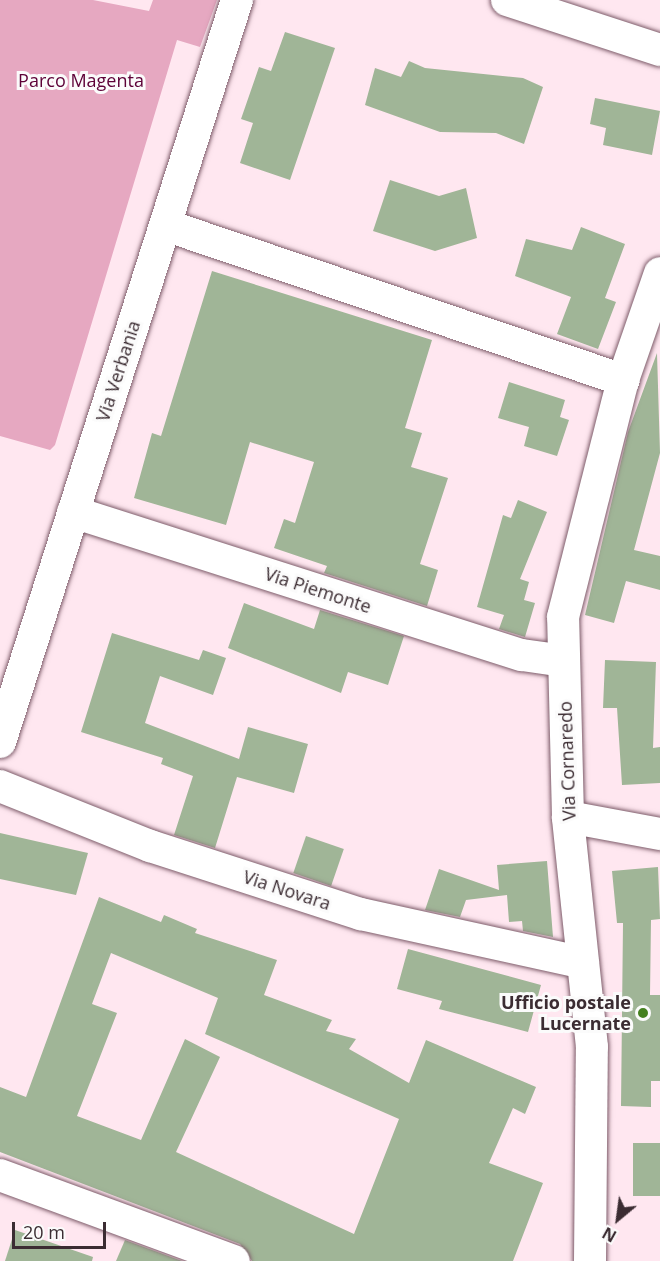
<!DOCTYPE html>
<html>
<head>
<meta charset="utf-8">
<style>
	body { margin:0 }
	#map { position:relative; width:660px; height:1261px; overflow:hidden; background:#ffe7f0; font-family:"Open Sans",sans-serif }
	div>[style] { position:absolute }
	.green>* { inset:0; background:#e6a8c1 }
	.building>* { inset:0; background:#a0b597; transform-origin:0 0 }
	.roads { filter:drop-shadow(0 0 2px #7e5c6a) drop-shadow(0 0 2px #7e5c6a) }
	.street>* { height:32px; margin:-16px; padding:0 16px; transform-origin:16px; border-radius:16px; background:#fff }
	.dots>* { width:16px; height:16px; translate:-50% -50%; box-sizing:border-box; border:3px solid #fbfbfb; border-radius:50% }
	span { translate:-50% -50%; white-space:nowrap; text-align:center; line-height:1.15; -webkit-text-stroke:6px #fbfbfb; paint-order:stroke }
	.park-label { font-size:18px; color:#5d0137 }
	.street-label { font-size:18px; color:#3b2c32 }
	.poi-label { font-size:18px; color:#3b2c32; font-weight:700 }
	.right { translate:-100% -50%; text-align:right }
	.north { position:absolute; left:588px; top:1189px; width:60px; height:60px; -webkit-text-stroke:4px #fbfbfb; paint-order:stroke; rotate:209deg; font-size:16px; font-weight:700; line-height:24px; text-align:center; color:#3b2c32 }
	.north::after { content:''; display:block; margin:auto; width:21px; height:27px; background:#3b2c32; clip-path:polygon(50% 0,100% 100%,50% 72%,0 100%) }
	.scale { position:absolute; left:12px; top:1222px; width:94px; height:27px; box-sizing:border-box; border:3px solid #3b2c32; border-top:0; padding-left:8px; font-size:18px; line-height:21px; white-space:nowrap; color:#3b2c32; -webkit-text-stroke:4px #fbfbfb; paint-order:stroke }
</style>
</head>
<body>
<div id="map">
	<div class="green">
		<div style="clip-path:polygon(0 0,93px 0,149px 11px,153px 0,217px 0,200px 47px,177px 40px,55px 445px,50px 450px,0 436px)"></div>
	</div>
	<div class="building">
		<div style="clip-path:polygon(285px 32px,335px 48px,290px 180px,240px 163px,253px 123px,241px 119px,259px 67px,271px 71px)"></div>
		<div style="clip-path:polygon(409px 61px,425px 68px,523px 78px,543px 87px,524px 144px,496px 133px,440px 132px,365px 105px,375px 68px,401px 77px)"></div>
		<div style="clip-path:polygon(595px 98px,660px 111px,652px 155px,603px 145px,606px 128px,590px 124px)"></div>
		<div style="clip-path:polygon(390px 180px,439px 196px,466px 188px,477px 238px,435px 251px,373px 231px)"></div>
		<div style="clip-path:polygon(581px 227px,625px 244px,605px 298px,616px 302px,598px 349px,557px 334px,571px 297px,515px 276px,526px 239px,572px 250px)"></div>
		<div style="clip-path:polygon(212px 271px,432px 340px,405px 428px,422px 433px,411px 467px,448px 478px,420px 564px,438px 570px,427px 606px,324px 573px,327px 566px,274px 548px,284px 519px,295px 523px,314px 462px,250px 442px,226px 525px,134px 498px,152px 433px,161px 436px)"></div>
		<div style="clip-path:polygon(657px 353px,660px 453px,634px 550px,660px 556px,660px 590px,626px 581px,614px 623px,585px 615px,628px 432px)"></div>
		<div style="clip-path:polygon(509px 382px,565px 400px,560px 417px,569px 420px,557px 456px,524px 446px,529px 427px,498px 418px)"></div>
		<div style="clip-path:polygon(518px 500px,547px 512px,520px 579px,529px 582px,524px 600px,535px 603px,525px 637px,499px 629px,504px 615px,477px 607px,503px 515px,511px 518px)"></div>
		<div style="clip-path:polygon(244px 603px,314px 629px,320px 610px,404px 636px,388px 685px,348px 672px,341px 693px,228px 648px)"></div>
		<div style="clip-path:polygon(112px 633px,199px 660px,203px 650px,226px 658px,213px 695px,160px 676px,145px 723px,239px 759px,248px 727px,308px 744px,294px 793px,237px 777px,215px 848px,174px 835px,193px 776px,161px 764px,163px 758px,81px 732px)"></div>
		<div style="clip-path:polygon(605px 660px,656px 662px,653px 748px,660px 747px,660px 783px,622px 785px,617px 708px,603px 708px)"></div>
		<div style="clip-path:polygon(0 833px,88px 853px,76px 895px,0 879px)"></div>
		<div style="left:306px;top:836px;width:40px;height:39px;rotate:19deg"></div>
		<div style="clip-path:polygon(547px 861px,553px 937px,523px 931px,522px 921px,509px 922px,507px 895px,466px 900px,460px 917px,425px 910px,439px 869px,499px 890px,497px 865px)"></div>
		<div style="clip-path:polygon(658px 867px,660px 919px,651px 920px,650px 995px,660px 995px,660px 1081px,651px 1081px,651px 1107px,621px 1106px,623px 923px,617px 923px,612px 871px)"></div>
		<div style="clip-path:polygon(evenodd,99px 897px,161px 922px,164px 915px,197px 929px,195px 933px,277px 960px,264px 995px,332px 1020px,326px 1031px,356px 1039px,349px 1049px,409px 1083px,426px 1040px,536px 1087px,525px 1114px,513px 1108px,489px 1163px,543px 1183px,513px 1261px,252px 1261px,240px 1244px,0 1152px,0 1087px,26px 1097px,99px 897px,111px 953px,218px 998px,205px 1034px,399px 1119px,354px 1234px,176px 1152px,220px 1057px,185px 1039px,141px 1140px,77px 1116px,117px 1013px,92px 1004px,111px 953px)"></div>
		<div style="clip-path:polygon(408px 949px,541px 985px,528px 1032px,439px 1009px,442px 1001px,397px 989px)"></div>
		<div style="left:633px;top:1143px;width:27px;height:53px"></div>
		<div style="clip-path:polygon(15px 1230px,93px 1257px,92px 1261px,5px 1261px)"></div>
		<div style="clip-path:polygon(125px 1240px,182px 1261px,116px 1261px)"></div>
	</div>
	<div class="roads">
		<div class="street">
			<div style="left:507px;top:0;width:161px;rotate:18.1deg"></div>
			<div style="left:165px;top:225px;width:484px;rotate:18.7deg"></div>
			<div style="left:73px;top:512px;width:471px;rotate:17.7deg"></div>
			<div style="left:522px;top:655px;width:42px;rotate:8.1deg"></div>
			<div style="left:0;top:742px;width:779px;rotate:-72.29deg"></div>
			<div style="left:0;top:786px;width:162px;rotate:21.8deg"></div>
			<div style="left:150px;top:846px;width:222px;rotate:17.9deg"></div>
			<div style="left:361px;top:914px;width:227px;rotate:12.4deg"></div>
			<div style="left:568px;top:817px;width:94px;rotate:10.5deg"></div>
			<div style="left:0;top:1175px;width:249px;rotate:20.2deg"></div>
			<div style="left:590px;top:1261px;width:214px;rotate:-89.5deg"></div>
			<div style="left:592px;top:1047px;width:231px;rotate:-96deg"></div>
			<div style="left:568px;top:817px;width:200px;rotate:-91.4deg"></div>
			<div style="left:563px;top:617px;width:244px;rotate:-75.8deg"></div>
			<div style="left:623px;top:380px;width:113px;rotate:-70.9deg"></div>
		</div>
	</div>
	<div class="dots">
		<div style="left:643px;top:1013px;background:#44801e"></div>
	</div>
	<div class="park-label">
		<span style="left:81px;top:80px">Parco Magenta</span>
	</div>
	<div class="street-label">
		<span style="left:118px;top:371px;rotate:-72deg">Via Verbania</span>
		<span style="left:318px;top:590px;rotate:18deg">Via Piemonte</span>
		<span style="left:567px;top:761px;rotate:-92deg">Via Cornaredo</span>
		<span style="left:287px;top:890px;rotate:18deg">Via Novara</span>
	</div>
	<div class="poi-label">
		<span class="right" style="left:631px;top:1013px">Ufficio postale<br>Lucernate</span>
	</div>
	<div class="north">N</div>
	<div class="scale">20 m</div>
</div>
</body>
</html>
